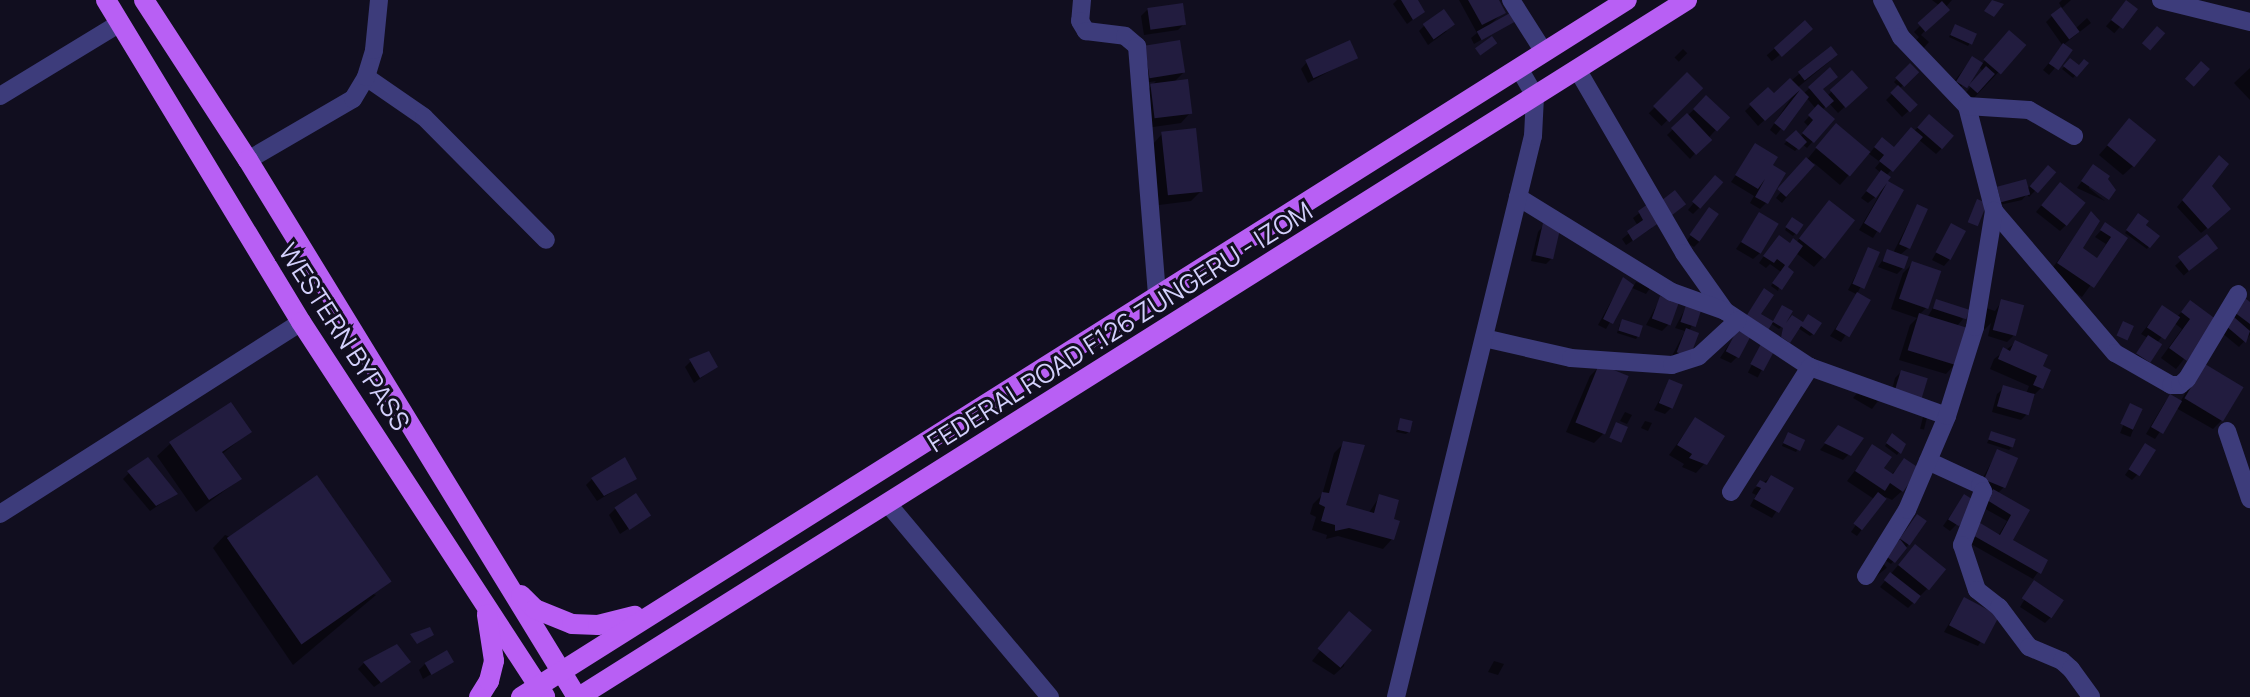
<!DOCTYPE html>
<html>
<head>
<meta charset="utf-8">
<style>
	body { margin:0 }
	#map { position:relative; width:2250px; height:697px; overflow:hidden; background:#110e1f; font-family:Manrope,sans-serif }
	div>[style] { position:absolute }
	.shadow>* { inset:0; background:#0007; transform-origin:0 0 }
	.building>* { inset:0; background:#221c3f; transform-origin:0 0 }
	.minor>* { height:18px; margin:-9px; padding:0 9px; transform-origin:9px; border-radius:9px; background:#3d3c7b }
	.primary>* { height:20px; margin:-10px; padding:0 10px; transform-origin:10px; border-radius:10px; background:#b85ff4 }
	span { translate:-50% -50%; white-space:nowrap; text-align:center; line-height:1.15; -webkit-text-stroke:6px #110e1f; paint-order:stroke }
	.street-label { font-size:26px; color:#d3d0fc }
</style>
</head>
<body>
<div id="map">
	<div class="shadow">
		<div style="clip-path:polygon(1397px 0,1416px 0,1423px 12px,1407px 24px,1393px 4px)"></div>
		<div style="clip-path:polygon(1459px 0,1497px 0,1503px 12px,1492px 23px,1512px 22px,1474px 44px,1471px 38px,1477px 33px)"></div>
		<div style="clip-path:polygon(1932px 0,1952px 0,1921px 35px,1929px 42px,1921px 51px,1913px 44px,1919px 37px,1914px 32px,1940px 6px)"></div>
		<div style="clip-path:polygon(2071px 0,2062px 8px,2059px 3px,2062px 0)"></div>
		<div style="left:2127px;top:2px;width:11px;height:32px;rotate:41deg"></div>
		<div style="clip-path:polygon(1147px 10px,1184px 24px,1178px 30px,1144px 35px,1141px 16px)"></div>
		<div style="clip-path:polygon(2052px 16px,2075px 29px,2087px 18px,2091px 23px,2063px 45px,2070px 50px,2049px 75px,2043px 70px,2063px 46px,2046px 22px)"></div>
		<div style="left:1805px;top:23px;width:8px;height:50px;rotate:50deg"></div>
		<div style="clip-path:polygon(1425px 25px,1447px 31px,1428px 45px,1419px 31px)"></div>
		<div style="clip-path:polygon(1953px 29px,1970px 43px,1968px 46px,1949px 37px)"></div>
		<div style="clip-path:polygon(2003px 39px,2024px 45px,1973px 99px,1965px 94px,1983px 71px,1978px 66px,1956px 93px,1950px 87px,1972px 58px,1981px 65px)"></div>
		<div style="clip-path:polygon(1830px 48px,1830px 61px,1797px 88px,1803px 94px,1830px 70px,1821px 90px,1827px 96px,1851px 73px,1865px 88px,1838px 113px,1829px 103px,1822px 110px,1832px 119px,1807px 148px,1802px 144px,1795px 151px,1784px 144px,1795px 133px,1800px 137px,1809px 127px,1804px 122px,1816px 109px,1806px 97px,1776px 135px,1770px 130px,1795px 92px,1758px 126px,1745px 111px,1768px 89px,1773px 96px)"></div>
		<div style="left:1683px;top:49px;width:6px;height:12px;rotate:45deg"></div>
		<div style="clip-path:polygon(1140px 54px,1183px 73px,1173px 83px,1190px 113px,1181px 123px,1146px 128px,1142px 96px,1156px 81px,1144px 83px)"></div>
		<div style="clip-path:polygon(1355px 57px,1308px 83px,1301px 69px,1307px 62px)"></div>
		<div style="clip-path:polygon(2070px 61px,2078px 68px,2086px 63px,2073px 78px,2062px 69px)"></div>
		<div style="clip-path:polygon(1910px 66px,1917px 72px,1899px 89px,1915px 105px,1902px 117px,1886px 100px,1899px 87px,1894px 82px)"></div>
		<div style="clip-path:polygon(2250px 68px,2250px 100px,2234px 83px)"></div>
		<div style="left:1687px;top:75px;width:18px;height:54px;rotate:45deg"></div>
		<div style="clip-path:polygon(1706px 98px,1727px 117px,1690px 159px,1667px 135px)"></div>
		<div style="clip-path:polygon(2129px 121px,2133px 166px,2123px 175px,2099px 155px)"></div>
		<div style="clip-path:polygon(1923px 123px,1942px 148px,1936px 154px,1918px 139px,1886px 176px,1885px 182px,1902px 191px,1873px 238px,1859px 230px,1881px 192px,1868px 203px,1861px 198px,1881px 173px,1875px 168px,1880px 162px,1868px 153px,1840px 185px,1814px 163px,1782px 203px,1776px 198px,1827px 135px,1870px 153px,1876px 145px,1893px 149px)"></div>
		<div style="clip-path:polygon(1162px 134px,1201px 191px,1191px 201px,1159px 205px,1153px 144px)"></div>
		<div style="clip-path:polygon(1756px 146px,1770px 166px,1766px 203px,1760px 209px,1750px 203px,1754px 196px,1731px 182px)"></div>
		<div style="clip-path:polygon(2213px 164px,2210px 186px,2223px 215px,2201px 233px,2177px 207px)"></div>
		<div style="clip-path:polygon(2093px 166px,2089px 188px,2105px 201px,2077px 188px)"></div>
		<div style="clip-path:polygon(2048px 167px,2053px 172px,2029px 197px,2027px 194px,2022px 200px,1995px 206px,1992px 194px,1998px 187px,2027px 189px)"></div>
		<div style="clip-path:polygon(1709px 184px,1699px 208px,1693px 214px,1688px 210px)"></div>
		<div style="clip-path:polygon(2054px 190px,2066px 225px,2060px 231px,2036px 212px)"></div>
		<div style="clip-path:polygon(1917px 206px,1908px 248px,1899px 256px,1903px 268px,1897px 274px,1878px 267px,1888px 252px,1893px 253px)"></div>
		<div style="clip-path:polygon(1647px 207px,1652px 228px,1626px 245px,1622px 239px,1638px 226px,1633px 218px)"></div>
		<div style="clip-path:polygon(1709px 210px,1700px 241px,1694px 247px,1686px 242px)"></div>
		<div style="clip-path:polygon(1820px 212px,1823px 257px,1814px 267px,1796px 253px,1785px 267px,1778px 291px,1771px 286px,1781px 272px,1770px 264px,1766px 268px,1759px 263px,1773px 243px,1796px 243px)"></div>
		<div style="clip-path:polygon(2091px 214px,2080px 249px,2096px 260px,2106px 244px,2095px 237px,2106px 225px,2125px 238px,2082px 297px,2049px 273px)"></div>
		<div style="clip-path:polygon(1760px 215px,1760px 253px,1753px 259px,1736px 249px)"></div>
		<div style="clip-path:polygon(2138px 216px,2157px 236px,2147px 249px,2125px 233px)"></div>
		<div style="clip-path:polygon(1790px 222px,1796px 233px,1793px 236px,1785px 230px)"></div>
		<div style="clip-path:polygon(1544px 225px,1552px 258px,1546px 264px,1531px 261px,1538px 232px)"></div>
		<div style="clip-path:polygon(1951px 226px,1950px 259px,1944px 266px,1932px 260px)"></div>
		<div style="left:2207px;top:237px;width:13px;height:43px;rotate:48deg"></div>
		<div style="clip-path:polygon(1869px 250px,1877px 253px,1857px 294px,1868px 301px,1841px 342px,1830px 336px,1858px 295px,1848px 290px)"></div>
		<div style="clip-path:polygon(1913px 263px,1926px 308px,1919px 315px,1927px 318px,1937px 301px,1963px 319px,1957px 326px,1955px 364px,1946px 374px,1899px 360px,1910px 325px,1917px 318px,1891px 309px,1903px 273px)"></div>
		<div style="clip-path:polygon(1623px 280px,1633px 287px,1636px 282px,1650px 288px,1646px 294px,1630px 287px,1606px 329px,1598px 325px)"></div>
		<div style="clip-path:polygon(1764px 291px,1758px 314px,1772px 323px,1780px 310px,1782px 326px,1779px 329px,1770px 323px,1740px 325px)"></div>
		<div style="clip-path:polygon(1660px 299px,1668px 325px,1662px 331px,1646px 325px)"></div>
		<div style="clip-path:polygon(2002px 301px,2013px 336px,2007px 342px,1988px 336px,1991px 323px,1984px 330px,1977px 328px,1986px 308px,1995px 311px)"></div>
		<div style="clip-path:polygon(2190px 303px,2214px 321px,2176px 369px,2161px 358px,2182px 329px,2173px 322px,2157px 343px,2149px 362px,2132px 361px,2148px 338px,2141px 334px,2162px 307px,2176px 318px)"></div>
		<div style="clip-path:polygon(2250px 305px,2250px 335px,2239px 347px,2222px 333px,2229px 319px)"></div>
		<div style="clip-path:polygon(1686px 307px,1699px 312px,1689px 331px,1687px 356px,1671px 358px,1685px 331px,1675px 328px)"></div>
		<div style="clip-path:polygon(1793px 317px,1813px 334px,1810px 336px,1798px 328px,1783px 348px,1776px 344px)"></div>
		<div style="clip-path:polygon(1620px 324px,1638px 336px,1636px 339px,1617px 333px)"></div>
		<div style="clip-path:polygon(1737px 332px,1737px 357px,1731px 363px,1720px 358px)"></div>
		<div style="clip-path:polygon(2015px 343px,2040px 367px,2041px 388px,2032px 397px,2027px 414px,2021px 420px,1992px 412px,1997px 394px,2004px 388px,2026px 394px,2029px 386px,1990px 369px,1994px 359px)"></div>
		<div style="left:1762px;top:345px;width:11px;height:31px;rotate:27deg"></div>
		<div style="clip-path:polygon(691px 361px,716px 367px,694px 383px,685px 367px)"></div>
		<div style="clip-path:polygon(1600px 366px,1603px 434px,1594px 443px,1566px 432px,1590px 376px)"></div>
		<div style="clip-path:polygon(1901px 372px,1926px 379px,1890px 398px,1895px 378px)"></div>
		<div style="clip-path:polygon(2196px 376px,2222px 420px,2213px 429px,2176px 408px,2155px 439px,2146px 434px,2165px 402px,2171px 396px,2180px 402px)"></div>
		<div style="clip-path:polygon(1670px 381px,1671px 408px,1665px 414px,1654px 410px)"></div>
		<div style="clip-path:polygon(1859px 391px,1878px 401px,1872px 409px,1853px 398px)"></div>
		<div style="left:2131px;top:406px;width:11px;height:29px;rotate:22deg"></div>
		<div style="clip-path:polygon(1625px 412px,1632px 415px,1627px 424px,1620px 421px)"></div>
		<div style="left:1923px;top:417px;width:4px;height:12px;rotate:14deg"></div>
		<div style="clip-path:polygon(1695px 419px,1705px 463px,1696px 473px,1682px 467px,1684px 464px,1669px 455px)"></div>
		<div style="clip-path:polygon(1401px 420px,1408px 432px,1406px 434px,1396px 432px)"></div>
		<div style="clip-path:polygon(1645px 421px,1652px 423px,1648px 431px,1641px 428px)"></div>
		<div style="clip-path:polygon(249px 432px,221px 455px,240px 479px,196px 512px,157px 456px,170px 444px)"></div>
		<div style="clip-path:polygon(1992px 433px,2011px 448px,2009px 450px,1987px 443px)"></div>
		<div style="clip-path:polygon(1833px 434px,1849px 454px,1843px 460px,1820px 450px)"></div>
		<div style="clip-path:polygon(1786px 437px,1803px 441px,1796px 452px,1782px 446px)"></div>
		<div style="clip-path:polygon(1890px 438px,1899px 452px,1897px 455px,1885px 446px)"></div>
		<div style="clip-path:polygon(1344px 443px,1344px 507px,1368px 514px,1380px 496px,1391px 520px,1392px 539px,1383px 549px,1338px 536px,1326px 539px,1327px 535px,1312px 530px,1316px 517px,1310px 514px,1313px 504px,1322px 495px,1334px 453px)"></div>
		<div style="clip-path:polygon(2146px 445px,2138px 474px,2132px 480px,2125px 475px)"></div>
		<div style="clip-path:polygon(1873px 447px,1881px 469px,1891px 475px,1904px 461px,1902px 491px,1892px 500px,1886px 497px,1857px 536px,1851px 532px,1874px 499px,1847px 481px)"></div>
		<div style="clip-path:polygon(1997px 452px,2004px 487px,1997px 494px,2027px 511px,2010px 541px,2046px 561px,2033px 579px,1964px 540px,1971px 529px,1998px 536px,2007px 521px,1982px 507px,1994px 491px,1979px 485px)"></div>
		<div style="clip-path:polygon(129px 473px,175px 494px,150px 511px,123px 479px)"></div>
		<div style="clip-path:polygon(1771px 477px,1791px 489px,1772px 518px,1750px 506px,1756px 495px,1752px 493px,1754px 489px)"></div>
		<div style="clip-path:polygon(635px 478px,597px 501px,586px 485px,592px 479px)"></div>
		<div style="clip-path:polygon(1959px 503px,1956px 525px,1950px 531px,1943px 526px)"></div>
		<div style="clip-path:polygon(615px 509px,649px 515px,620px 534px,609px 515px)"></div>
		<div style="clip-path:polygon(1911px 523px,1908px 545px,1891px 564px,1885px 560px)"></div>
		<div style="clip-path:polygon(225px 535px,376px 595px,293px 665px,213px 548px)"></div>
		<div style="clip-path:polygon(1909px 552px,1927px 589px,1908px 608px,1880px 587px)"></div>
		<div style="left:1883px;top:563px;width:6px;height:18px;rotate:51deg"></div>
		<div style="clip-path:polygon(2032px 587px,2051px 617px,2045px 623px,2020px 607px)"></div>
		<div style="clip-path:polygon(1964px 599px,1996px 617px,1978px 646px,1944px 632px)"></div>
		<div style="clip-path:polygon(1349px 614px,1344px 666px,1334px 675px,1312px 661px)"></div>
		<div style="clip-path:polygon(1494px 661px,1504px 664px,1498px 675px,1488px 672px)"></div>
		<div style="clip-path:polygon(451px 662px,423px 679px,419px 670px,425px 664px)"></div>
		<div style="clip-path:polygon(364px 663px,402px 668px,374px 687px,358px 669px)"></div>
	</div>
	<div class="building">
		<div style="clip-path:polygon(1401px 0,1418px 0,1425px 12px,1413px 20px)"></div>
		<div style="clip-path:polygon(1468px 0,1499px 0,1506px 13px,1482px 25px)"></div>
		<div style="clip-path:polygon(1992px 0,2004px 4px,1994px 17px,1984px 11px)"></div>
		<div style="left:2126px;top:0;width:15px;height:25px;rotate:37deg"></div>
		<div style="left:1942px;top:1px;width:12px;height:33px;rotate:48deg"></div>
		<div style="left:1183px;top:3px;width:22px;height:36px;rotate:82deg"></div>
		<div style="left:2061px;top:7px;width:31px;height:13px;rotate:53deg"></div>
		<div style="left:1444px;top:9px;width:19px;height:26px;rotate:55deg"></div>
		<div style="left:1510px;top:13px;width:10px;height:38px;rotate:61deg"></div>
		<div style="left:1805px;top:20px;width:12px;height:42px;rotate:48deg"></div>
		<div style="left:1955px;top:24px;width:24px;height:12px;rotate:24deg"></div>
		<div style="left:2157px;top:26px;width:11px;height:23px;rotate:41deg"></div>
		<div style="left:2009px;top:30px;width:23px;height:39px;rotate:41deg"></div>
		<div style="left:1492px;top:36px;width:9px;height:21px;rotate:54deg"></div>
		<div style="left:1180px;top:40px;width:33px;height:36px;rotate:81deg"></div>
		<div style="left:1350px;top:40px;width:20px;height:49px;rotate:66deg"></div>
		<div style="left:2063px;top:43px;width:12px;height:25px;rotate:35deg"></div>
		<div style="left:1831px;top:46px;width:11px;height:42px;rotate:52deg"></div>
		<div style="left:1972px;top:56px;width:13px;height:30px;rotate:32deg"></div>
		<div style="clip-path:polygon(2070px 58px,2079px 65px,2084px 59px,2089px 63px,2077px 77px,2063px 66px)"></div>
		<div style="left:2201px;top:61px;width:12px;height:24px;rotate:42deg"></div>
		<div style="left:1910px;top:63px;width:13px;height:21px;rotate:45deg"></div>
		<div style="left:1986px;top:66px;width:12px;height:26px;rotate:42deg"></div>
		<div style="clip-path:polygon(1830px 67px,1838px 77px,1823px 89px,1834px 101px,1826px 108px,1808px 87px)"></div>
		<div style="left:1852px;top:70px;width:24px;height:30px;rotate:48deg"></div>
		<div style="left:1687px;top:72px;width:23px;height:48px;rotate:45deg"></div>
		<div style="clip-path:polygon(1790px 78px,1809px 97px,1784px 131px,1774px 123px,1800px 90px,1765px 121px,1749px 104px,1768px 87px,1774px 93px)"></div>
		<div style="left:1188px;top:79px;width:35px;height:38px;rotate:83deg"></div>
		<div style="left:1898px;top:85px;width:28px;height:11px;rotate:45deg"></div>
		<div style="left:1706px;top:95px;width:33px;height:19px;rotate:43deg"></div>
		<div style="clip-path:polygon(1818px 104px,1835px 119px,1814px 143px,1802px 133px,1813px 120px,1808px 115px)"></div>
		<div style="left:1687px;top:113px;width:37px;height:22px;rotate:47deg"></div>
		<div style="left:1929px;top:114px;width:33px;height:18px;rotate:41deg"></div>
		<div style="left:2129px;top:118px;width:35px;height:35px;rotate:39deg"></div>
		<div style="left:1836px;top:123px;width:45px;height:32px;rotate:40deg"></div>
		<div style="clip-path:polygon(1911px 127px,1923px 137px,1893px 172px,1879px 161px,1884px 155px,1874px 147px,1882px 137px,1894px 147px)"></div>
		<div style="left:1196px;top:128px;width:64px;height:35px;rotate:84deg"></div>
		<div style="clip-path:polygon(1796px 130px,1807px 142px,1799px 150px,1785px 140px)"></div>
		<div style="clip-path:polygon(1755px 143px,1778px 157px,1773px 165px,1786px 173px,1768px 204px,1755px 197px,1765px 179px,1758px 189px,1735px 175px)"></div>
		<div style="clip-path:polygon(2219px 155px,2229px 164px,2212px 186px,2231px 209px,2208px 229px,2182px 200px)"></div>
		<div style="left:1806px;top:157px;width:12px;height:43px;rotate:42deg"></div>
		<div style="clip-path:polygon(2093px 164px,2110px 176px,2108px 179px,2116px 190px,2109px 200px,2081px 181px)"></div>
		<div style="left:2048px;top:165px;width:11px;height:28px;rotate:41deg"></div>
		<div style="clip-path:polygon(1881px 170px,1891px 177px,1888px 181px,1904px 190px,1880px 233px,1864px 223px,1887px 183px,1876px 198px,1866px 191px)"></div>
		<div style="left:1715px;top:175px;width:11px;height:35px;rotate:41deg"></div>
		<div style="left:2026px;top:179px;width:16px;height:30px;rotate:75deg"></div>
		<div style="left:2060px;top:182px;width:33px;height:30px;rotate:39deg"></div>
		<div style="left:1675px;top:190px;width:18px;height:18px;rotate:52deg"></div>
		<div style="left:1977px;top:199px;width:11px;height:25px;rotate:22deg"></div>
		<div style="left:1829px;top:200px;width:33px;height:49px;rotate:38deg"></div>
		<div style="clip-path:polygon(1648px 204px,1660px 222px,1633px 241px,1627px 231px,1643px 220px,1638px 211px)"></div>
		<div style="left:1917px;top:204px;width:12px;height:44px;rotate:24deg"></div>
		<div style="left:1709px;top:207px;width:12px;height:34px;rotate:35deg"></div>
		<div style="clip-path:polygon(2091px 211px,2100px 221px,2083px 248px,2097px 258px,2111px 237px,2100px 230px,2105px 222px,2128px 238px,2094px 288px,2057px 263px)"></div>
		<div style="left:1759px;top:212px;width:23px;height:35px;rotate:31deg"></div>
		<div style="clip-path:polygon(2138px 213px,2149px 221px,2146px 225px,2160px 236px,2150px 248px,2126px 230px)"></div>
		<div style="left:1792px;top:217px;width:14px;height:12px;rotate:34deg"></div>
		<div style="left:1543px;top:223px;width:18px;height:33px;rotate:13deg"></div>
		<div style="left:1951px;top:223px;width:17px;height:33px;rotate:28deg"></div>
		<div style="left:2207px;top:234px;width:18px;height:37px;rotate:52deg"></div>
		<div style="clip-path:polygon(1779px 235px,1790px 243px,1793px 238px,1803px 246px,1788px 267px,1794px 272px,1782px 290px,1772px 283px,1785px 265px,1777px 259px,1774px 263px,1763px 256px)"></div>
		<div style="left:1868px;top:247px;width:13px;height:40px;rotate:23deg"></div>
		<div style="left:1887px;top:249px;width:23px;height:13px;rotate:20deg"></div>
		<div style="left:1912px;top:261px;width:31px;height:40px;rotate:19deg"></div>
		<div style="clip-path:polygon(1623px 277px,1634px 285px,1613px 324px,1603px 319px)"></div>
		<div style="clip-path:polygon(1764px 288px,1774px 295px,1761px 314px,1773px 321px,1782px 305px,1793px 311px,1786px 323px,1792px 315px,1803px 322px,1808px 314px,1822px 323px,1814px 335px,1801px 326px,1790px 343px,1781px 337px,1783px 328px,1773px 322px,1767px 332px,1745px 318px)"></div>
		<div style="left:1857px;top:292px;width:16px;height:43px;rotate:30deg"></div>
		<div style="left:1660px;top:296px;width:20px;height:24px;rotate:20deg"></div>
		<div style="clip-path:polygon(2245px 298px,2250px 302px,2250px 324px,2234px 312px)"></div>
		<div style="left:1936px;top:299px;width:35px;height:10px;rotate:18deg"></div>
		<div style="left:2001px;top:299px;width:24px;height:32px;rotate:15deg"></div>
		<div style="clip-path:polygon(2190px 300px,2217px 320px,2187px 361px,2169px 348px,2190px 319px,2181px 312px)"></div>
		<div style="left:1686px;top:305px;width:16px;height:18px;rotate:18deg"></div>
		<div style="left:2162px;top:305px;width:22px;height:27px;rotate:34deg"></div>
		<div style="left:1919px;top:313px;width:51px;height:39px;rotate:17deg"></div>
		<div style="clip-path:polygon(2234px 317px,2250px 331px,2246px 343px,2226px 326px)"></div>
		<div style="left:1622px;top:319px;width:22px;height:12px;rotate:18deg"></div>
		<div style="left:2123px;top:321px;width:12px;height:16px;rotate:24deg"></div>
		<div style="left:1686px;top:328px;width:14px;height:26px;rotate:21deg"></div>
		<div style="left:1737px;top:330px;width:15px;height:24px;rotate:28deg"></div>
		<div style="left:2148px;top:335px;width:17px;height:22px;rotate:33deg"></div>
		<div style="clip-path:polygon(2015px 340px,2048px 355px,2043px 366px,2051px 370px,2043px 389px,2033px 385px,2037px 376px,1998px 359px,2003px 347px,2010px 351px)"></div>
		<div style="left:1762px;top:342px;width:15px;height:25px;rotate:28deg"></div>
		<div style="clip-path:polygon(709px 351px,718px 367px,700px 378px,689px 359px)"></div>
		<div style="left:1599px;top:364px;width:32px;height:63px;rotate:22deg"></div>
		<div style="left:2205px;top:364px;width:45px;height:40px;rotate:31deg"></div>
		<div style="left:1901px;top:370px;width:28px;height:23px;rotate:17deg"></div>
		<div style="left:1669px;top:379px;width:15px;height:26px;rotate:23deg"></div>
		<div style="left:2003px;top:385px;width:33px;height:22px;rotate:16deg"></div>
		<div style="left:2170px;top:394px;width:14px;height:38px;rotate:30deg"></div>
		<div style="clip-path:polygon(231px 402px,252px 432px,222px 452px,242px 479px,209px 500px,169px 442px)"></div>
		<div style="left:2130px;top:403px;width:14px;height:23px;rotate:25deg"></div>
		<div style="clip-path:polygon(1695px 417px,1725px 436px,1707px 465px,1689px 458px,1692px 454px,1677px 445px)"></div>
		<div style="left:1400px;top:418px;width:13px;height:12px;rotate:13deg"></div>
		<div style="left:1616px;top:422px;width:13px;height:17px;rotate:23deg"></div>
		<div style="clip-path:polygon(1838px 425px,1864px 438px,1851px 456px,1824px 443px)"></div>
		<div style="left:1991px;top:431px;width:26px;height:9px;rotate:18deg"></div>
		<div style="left:1788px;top:432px;width:19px;height:12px;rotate:25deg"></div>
		<div style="clip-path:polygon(1892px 433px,1906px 444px,1901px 454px,1886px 443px)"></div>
		<div style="clip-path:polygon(1343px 441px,1365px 445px,1346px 505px,1374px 513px,1379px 494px,1399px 500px,1394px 519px,1400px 521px,1394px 540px,1349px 528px,1335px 531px,1335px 525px,1321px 521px,1325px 507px,1319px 504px,1322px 492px,1329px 493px)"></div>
		<div style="left:2145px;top:443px;width:13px;height:31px;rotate:32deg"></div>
		<div style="clip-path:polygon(1872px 444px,1892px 457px,1884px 468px,1893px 474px,1904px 458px,1919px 468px,1903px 492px,1890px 483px,1885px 491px,1855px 471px)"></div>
		<div style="left:1997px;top:449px;width:23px;height:33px;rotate:23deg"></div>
		<div style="clip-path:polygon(148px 457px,178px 494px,156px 506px,127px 471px)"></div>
		<div style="clip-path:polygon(625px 457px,637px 479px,604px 496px,591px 478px)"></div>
		<div style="left:317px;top:475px;width:130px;height:110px;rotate:55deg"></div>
		<div style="clip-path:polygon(1771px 475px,1794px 488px,1779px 513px,1754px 499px,1761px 488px,1756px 486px,1760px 480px,1766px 483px)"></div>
		<div style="clip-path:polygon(1993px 489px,2030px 510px,2013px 540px,2048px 560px,2041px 574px,1969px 533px,1977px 521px,2000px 535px,2011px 515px,1987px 500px)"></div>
		<div style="left:1878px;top:492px;width:11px;height:40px;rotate:38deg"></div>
		<div style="left:636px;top:493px;width:27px;height:26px;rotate:56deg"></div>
		<div style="left:1964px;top:494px;width:13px;height:30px;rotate:32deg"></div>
		<div style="left:1917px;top:514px;width:12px;height:30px;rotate:35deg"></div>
		<div style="clip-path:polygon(1900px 539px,1907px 548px,1895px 563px,1886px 556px)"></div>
		<div style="left:1915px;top:544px;width:40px;height:27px;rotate:39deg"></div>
		<div style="left:1890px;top:572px;width:39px;height:10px;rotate:38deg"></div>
		<div style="left:2034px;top:580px;width:36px;height:22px;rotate:34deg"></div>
		<div style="left:1964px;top:597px;width:40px;height:32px;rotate:28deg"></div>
		<div style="left:1349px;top:611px;width:30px;height:49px;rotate:40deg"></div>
		<div style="clip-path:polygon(430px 627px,434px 635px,417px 644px,410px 634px)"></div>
		<div style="clip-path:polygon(397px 644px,411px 662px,381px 683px,363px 662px)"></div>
		<div style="left:447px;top:650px;width:14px;height:26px;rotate:60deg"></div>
	</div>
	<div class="minor">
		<div style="left:1082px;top:0;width:21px;rotate:95deg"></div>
		<div style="left:1080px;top:21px;width:12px;rotate:59deg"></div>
		<div style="left:1086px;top:31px;width:39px;rotate:7deg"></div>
		<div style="left:1125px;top:36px;width:16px;rotate:40deg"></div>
		<div style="left:1137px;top:46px;width:252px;rotate:85.4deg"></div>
		<div style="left:1511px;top:0;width:62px;rotate:57.6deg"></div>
		<div style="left:1882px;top:0;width:42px;rotate:62.8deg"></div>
		<div style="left:1901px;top:37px;width:95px;rotate:46.3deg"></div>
		<div style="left:1967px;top:106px;width:108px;rotate:75.6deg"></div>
		<div style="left:1994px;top:211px;width:187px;rotate:49.6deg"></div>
		<div style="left:2115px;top:353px;width:64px;rotate:29.7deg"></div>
		<div style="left:2171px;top:385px;width:9px"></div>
		<div style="left:2180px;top:385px;width:9px;rotate:-41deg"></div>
		<div style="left:2187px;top:379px;width:99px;rotate:-59deg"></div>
		<div style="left:2161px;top:0;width:92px;rotate:13.9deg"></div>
		<div style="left:1577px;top:69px;width:213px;rotate:59.8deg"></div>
		<div style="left:1684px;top:253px;width:71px;rotate:54.7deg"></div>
		<div style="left:1725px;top:311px;width:102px;rotate:33.4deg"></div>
		<div style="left:1810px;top:367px;width:145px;rotate:19.7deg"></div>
		<div style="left:366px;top:77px;width:70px;rotate:34.6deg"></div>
		<div style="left:424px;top:117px;width:173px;rotate:45.2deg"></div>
		<div style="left:0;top:96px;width:140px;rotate:-31.3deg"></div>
		<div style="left:1967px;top:106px;width:62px;rotate:3.7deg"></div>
		<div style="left:2029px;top:110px;width:52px;rotate:30deg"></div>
		<div style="left:248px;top:160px;width:121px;rotate:-30.2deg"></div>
		<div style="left:353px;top:99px;width:26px;rotate:-59deg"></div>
		<div style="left:366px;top:77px;width:28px;rotate:-73deg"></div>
		<div style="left:374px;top:50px;width:50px;rotate:-84.3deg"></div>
		<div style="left:1518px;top:197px;width:181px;rotate:31.7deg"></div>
		<div style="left:1672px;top:292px;width:56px;rotate:19.7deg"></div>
		<div style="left:1484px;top:338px;width:89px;rotate:12.9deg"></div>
		<div style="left:1571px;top:358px;width:101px;rotate:4deg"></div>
		<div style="left:1672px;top:365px;width:28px;rotate:-18deg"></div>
		<div style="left:1699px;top:356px;width:52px;rotate:-42.6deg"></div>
		<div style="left:2227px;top:431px;width:72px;rotate:71.3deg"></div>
		<div style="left:1928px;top:461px;width:57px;rotate:24.8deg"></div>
		<div style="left:1980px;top:485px;width:7px;rotate:63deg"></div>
		<div style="left:1983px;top:491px;width:58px;rotate:111.3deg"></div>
		<div style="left:1962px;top:545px;width:47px;rotate:71.6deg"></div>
		<div style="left:1977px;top:590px;width:28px;rotate:38deg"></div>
		<div style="left:1999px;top:607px;width:50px;rotate:53.1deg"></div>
		<div style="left:2029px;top:647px;width:36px;rotate:23deg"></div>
		<div style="left:2062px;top:661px;width:12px;rotate:42deg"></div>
		<div style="left:2071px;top:669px;width:34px;rotate:54deg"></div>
		<div style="left:1731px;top:492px;width:148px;rotate:-57.7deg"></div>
		<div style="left:888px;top:504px;width:252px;rotate:50deg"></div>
		<div style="left:0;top:514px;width:357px;rotate:-32.5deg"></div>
		<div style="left:1866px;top:576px;width:78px;rotate:-58.2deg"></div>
		<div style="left:1907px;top:510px;width:102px;rotate:-66.9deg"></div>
		<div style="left:1947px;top:416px;width:93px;rotate:-72.5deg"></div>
		<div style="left:1975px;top:327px;width:118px;rotate:-80.7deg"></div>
		<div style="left:1396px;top:697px;width:577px;rotate:-76.28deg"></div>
		<div style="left:1533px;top:136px;width:40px;rotate:-87.1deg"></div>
		<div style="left:1535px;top:96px;width:32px;rotate:-120deg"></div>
	</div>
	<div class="primary">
		<div style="left:106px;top:0;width:376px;rotate:58.8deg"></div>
		<div style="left:301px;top:322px;width:447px;rotate:56.9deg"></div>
		<div style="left:144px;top:0;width:191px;rotate:57deg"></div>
		<div style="left:248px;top:160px;width:630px;rotate:58.51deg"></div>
		<div style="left:521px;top:595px;width:20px;rotate:45deg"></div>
		<div style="left:535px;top:609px;width:40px;rotate:22deg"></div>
		<div style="left:572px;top:624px;width:26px;rotate:2deg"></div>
		<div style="left:598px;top:625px;width:38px;rotate:-14deg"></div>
		<div style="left:479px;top:697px;width:19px;rotate:-58deg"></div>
		<div style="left:489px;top:681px;width:21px;rotate:-76deg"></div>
		<div style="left:494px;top:661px;width:47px;rotate:-98.7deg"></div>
		<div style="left:521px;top:697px;width:1307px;rotate:-32.22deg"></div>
		<div style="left:579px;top:697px;width:1309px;rotate:-32.17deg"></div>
	</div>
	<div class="street-label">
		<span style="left:1120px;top:327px;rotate:-32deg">FEDERAL ROAD F.126 ZUNGERU - IZOM</span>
		<span style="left:344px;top:337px;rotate:57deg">WESTERN BYPASS</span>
	</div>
</div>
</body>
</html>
